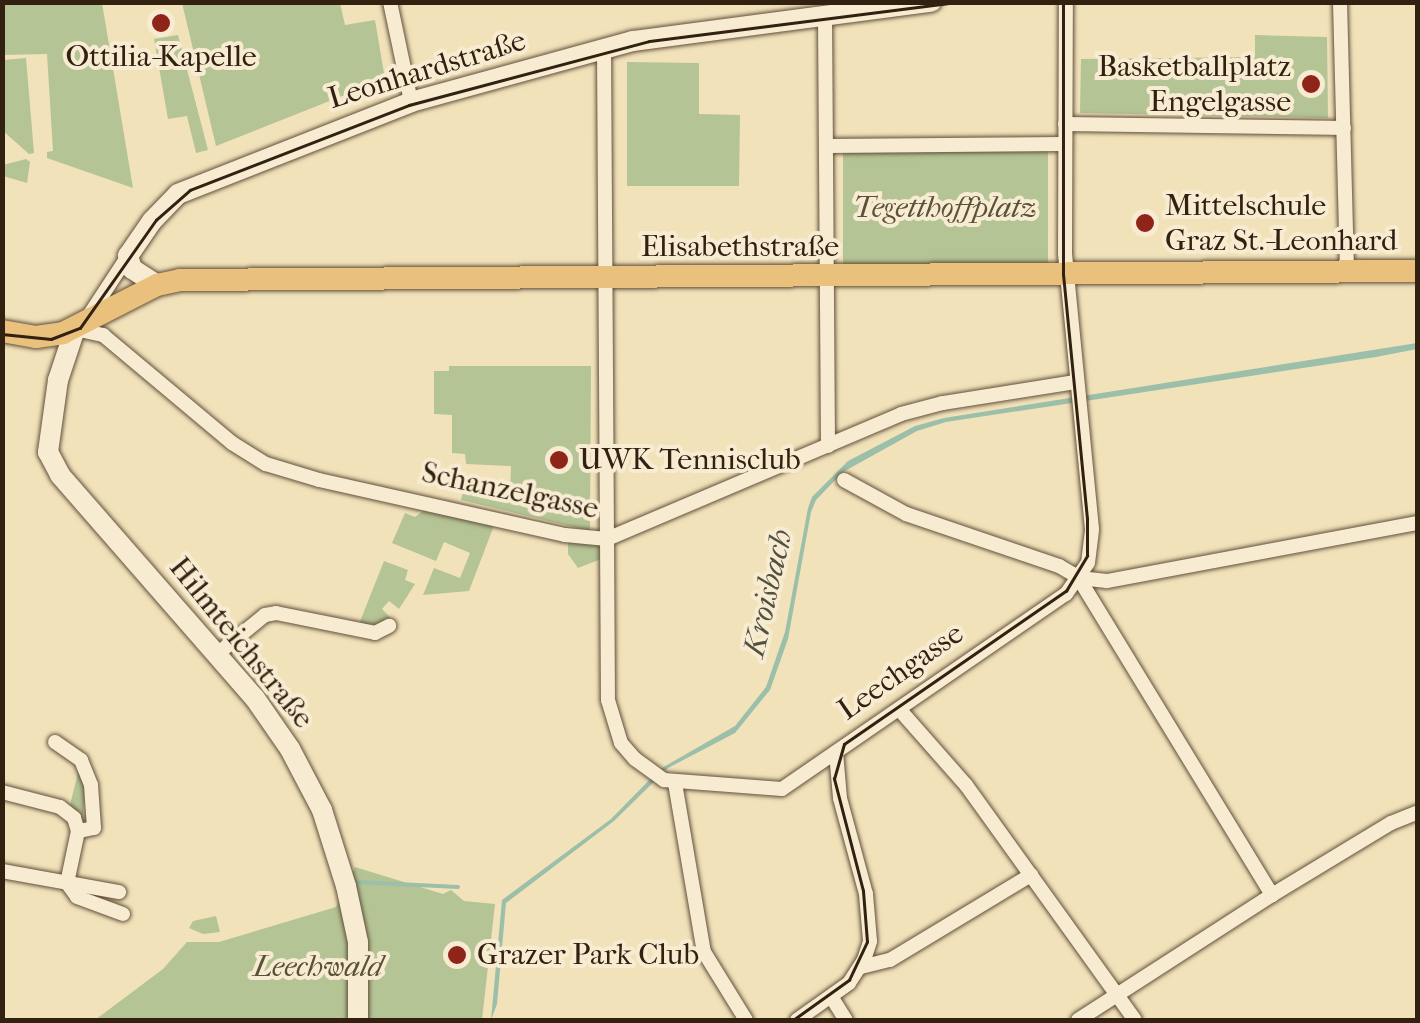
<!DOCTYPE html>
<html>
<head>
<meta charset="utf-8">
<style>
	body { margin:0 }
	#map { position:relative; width:1420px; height:1023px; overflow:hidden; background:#f2e2ba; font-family:"IM FELL French Canon",serif }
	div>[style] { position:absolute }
	.green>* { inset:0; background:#b4c495; transform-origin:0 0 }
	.water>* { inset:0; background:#9cbfaa }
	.stream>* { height:4px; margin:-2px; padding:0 2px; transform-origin:2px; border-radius:2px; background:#9cbfaa }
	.roads { filter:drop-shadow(0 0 2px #62503b) drop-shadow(0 0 2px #62503b) }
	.street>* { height:14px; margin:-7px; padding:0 7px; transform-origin:7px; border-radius:7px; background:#f7ecd2 }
	.secondary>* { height:20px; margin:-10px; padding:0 10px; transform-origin:10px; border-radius:10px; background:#f7ecd2 }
	.primary>* { height:22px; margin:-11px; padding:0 11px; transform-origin:11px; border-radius:11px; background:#e9c17d }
	.tram>* { height:2.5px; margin:-1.25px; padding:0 1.25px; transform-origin:1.25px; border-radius:1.25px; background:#322011 }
	.dots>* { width:28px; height:28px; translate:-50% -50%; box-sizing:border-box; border:5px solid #f7ecd2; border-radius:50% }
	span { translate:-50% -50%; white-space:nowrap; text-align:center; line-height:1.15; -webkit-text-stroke:8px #f7ecd2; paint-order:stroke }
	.poi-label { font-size:30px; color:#322011 }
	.right { translate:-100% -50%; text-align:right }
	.left { translate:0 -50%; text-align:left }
	.street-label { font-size:30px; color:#322011 }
	.park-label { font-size:30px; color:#595139; font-style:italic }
	.water-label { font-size:32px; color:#52503f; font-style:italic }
	.frame { position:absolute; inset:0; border:5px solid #322011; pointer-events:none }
</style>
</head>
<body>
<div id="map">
	<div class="green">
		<div style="clip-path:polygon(3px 2px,102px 3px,133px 188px,47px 158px,47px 152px,53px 151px,47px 54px,3px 55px)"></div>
		<div style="clip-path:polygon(182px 3px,340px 3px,345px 25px,375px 20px,385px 79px,216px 146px)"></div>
		<div style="clip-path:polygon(178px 35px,208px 150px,196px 153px,187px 116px,168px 119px,154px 39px)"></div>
		<div style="clip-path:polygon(1255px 35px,1327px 37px,1328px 118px,1080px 113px,1081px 59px,1255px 57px)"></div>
		<div style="clip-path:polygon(26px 58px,34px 153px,29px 154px,2px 130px,3px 60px)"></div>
		<div style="clip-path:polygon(627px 62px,699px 63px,699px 114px,740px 115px,739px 186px,627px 186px)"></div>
		<div style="left:843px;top:150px;width:205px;height:116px"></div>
		<div style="clip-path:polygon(26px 159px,30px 162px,27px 183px,3px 176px,3px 165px)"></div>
		<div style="clip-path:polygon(449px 366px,591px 366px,590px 531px,461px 500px,466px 478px,476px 480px,475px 491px,510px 494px,511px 466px,466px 464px,465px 454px,452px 453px,452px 415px,434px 414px,434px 371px,449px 371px)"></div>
		<div style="clip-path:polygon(428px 507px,495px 523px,469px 591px,423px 595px,434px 568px,460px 578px,470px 553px,444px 542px,436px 561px,392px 543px,405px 513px,415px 517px)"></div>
		<div style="clip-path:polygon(568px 537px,605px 541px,601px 559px,578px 568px,568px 554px)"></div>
		<div style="clip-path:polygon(384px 561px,408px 570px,405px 580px,415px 584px,399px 609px,389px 601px,382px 609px,391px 618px,384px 625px,359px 624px)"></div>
		<div style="clip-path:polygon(67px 757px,80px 769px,85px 780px,83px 819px,70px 805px,79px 769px)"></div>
		<div style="clip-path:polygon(355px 867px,443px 894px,451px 890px,464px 901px,495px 904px,482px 1020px,95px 1020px,163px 969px,187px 942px,219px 942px,336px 907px)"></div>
		<div style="clip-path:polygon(216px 916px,220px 932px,203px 934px,189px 928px,193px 921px)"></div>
	</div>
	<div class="water">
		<div style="clip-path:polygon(1417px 343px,1417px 349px,1376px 357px,946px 422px,917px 431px,843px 472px,816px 500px,811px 512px,788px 639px,770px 690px,735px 733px,668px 768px,614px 821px,506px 903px,497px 1004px,491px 1020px,502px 900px,611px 819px,660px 769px,735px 726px,766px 687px,785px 632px,808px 508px,812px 497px,848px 461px,915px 426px,944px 418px)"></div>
	</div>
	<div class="stream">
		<div style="left:357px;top:882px;width:101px;rotate:2.8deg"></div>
	</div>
	<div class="roads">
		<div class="street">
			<div style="left:390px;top:2px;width:102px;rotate:78.1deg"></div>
			<div style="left:1340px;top:2px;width:269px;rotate:88.5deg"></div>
			<div style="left:825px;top:16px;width:430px;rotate:89.6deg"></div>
			<div style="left:604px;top:48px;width:652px;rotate:89.65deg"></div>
			<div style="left:608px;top:700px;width:45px;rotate:73.2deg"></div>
			<div style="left:621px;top:743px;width:21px;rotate:49deg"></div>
			<div style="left:635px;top:759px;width:36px;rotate:36deg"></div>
			<div style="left:664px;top:780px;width:118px;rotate:4.4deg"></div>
			<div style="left:782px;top:789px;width:345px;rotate:-34.5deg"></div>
			<div style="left:1066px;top:594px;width:38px;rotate:-55deg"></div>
			<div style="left:1088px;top:563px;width:34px;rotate:-83deg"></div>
			<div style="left:1092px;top:529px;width:277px;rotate:-95.6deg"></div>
			<div style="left:1065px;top:253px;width:251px;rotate:-89.8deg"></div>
			<div style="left:1065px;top:124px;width:279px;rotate:0.8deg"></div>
			<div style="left:827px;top:146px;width:237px;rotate:-0.5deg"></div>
			<div style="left:90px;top:314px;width:69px;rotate:-56.8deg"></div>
			<div style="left:75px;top:329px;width:29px;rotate:12deg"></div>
			<div style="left:103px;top:335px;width:168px;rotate:39.9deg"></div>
			<div style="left:232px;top:443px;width:40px;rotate:32deg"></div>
			<div style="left:266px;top:464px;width:55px;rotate:16.8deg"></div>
			<div style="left:319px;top:480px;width:252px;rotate:12.6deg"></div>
			<div style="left:565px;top:535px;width:42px;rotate:5.4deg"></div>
			<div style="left:607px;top:539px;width:319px;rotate:-23deg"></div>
			<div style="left:901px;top:414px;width:43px;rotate:-14.7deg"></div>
			<div style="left:943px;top:403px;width:135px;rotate:-9deg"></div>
			<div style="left:844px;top:480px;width:71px;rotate:28.7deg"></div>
			<div style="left:906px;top:514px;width:162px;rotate:18.8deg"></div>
			<div style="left:1059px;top:566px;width:22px;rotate:30deg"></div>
			<div style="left:1078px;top:577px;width:373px;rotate:58.6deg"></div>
			<div style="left:1079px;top:578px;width:28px;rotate:6deg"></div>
			<div style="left:1107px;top:581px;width:316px;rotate:-10.6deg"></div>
			<div style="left:216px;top:655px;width:63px;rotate:-39.2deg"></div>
			<div style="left:265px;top:615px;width:11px;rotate:-10deg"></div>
			<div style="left:276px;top:613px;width:101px;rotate:11.4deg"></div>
			<div style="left:375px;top:633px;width:16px;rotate:-27deg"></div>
			<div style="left:899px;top:709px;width:101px;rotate:48.6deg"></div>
			<div style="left:966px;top:785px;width:289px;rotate:54.3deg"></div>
			<div style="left:55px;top:742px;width:32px;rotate:35deg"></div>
			<div style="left:81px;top:760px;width:27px;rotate:68deg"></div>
			<div style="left:91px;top:785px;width:43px;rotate:86deg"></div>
			<div style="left:94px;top:828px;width:16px;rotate:169deg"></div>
			<div style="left:675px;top:783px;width:171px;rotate:80.3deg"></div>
			<div style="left:704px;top:952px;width:80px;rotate:58.3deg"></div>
			<div style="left:2px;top:792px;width:60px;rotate:14.5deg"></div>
			<div style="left:60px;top:807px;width:18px;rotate:38deg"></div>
			<div style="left:74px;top:818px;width:14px;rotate:73deg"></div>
			<div style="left:78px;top:831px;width:53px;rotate:101.9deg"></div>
			<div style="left:2px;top:871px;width:119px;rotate:10.2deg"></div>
			<div style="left:67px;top:883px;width:17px;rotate:54deg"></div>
			<div style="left:77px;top:897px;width:49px;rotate:20.3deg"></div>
			<div style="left:861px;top:967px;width:30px;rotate:-14deg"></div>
			<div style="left:890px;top:960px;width:165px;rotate:-31.1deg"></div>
			<div style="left:832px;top:998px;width:26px;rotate:58deg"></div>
			<div style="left:797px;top:1020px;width:64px;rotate:-35.4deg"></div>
			<div style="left:849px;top:983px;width:27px;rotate:-57deg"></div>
			<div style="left:864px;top:960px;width:20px;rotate:-72deg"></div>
			<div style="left:870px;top:941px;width:47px;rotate:-94.9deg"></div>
			<div style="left:866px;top:894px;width:99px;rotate:-105.2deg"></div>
			<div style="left:840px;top:798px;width:46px;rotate:-95deg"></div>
			<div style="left:1078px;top:1020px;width:231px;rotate:-32.8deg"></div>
			<div style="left:1272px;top:895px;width:139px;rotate:-31.2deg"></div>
			<div style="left:1391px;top:823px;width:29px;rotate:-22deg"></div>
		</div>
		<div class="secondary">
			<div style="left:157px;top:285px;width:30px;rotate:-147deg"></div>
			<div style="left:132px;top:269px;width:14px;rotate:-107deg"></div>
			<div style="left:128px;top:256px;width:42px;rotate:-55.6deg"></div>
			<div style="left:152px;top:221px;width:37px;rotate:-46deg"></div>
			<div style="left:178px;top:194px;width:251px;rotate:-21.5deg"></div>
			<div style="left:411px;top:102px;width:230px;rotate:-15.4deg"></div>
			<div style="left:633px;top:41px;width:301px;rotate:-7.5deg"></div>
			<div style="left:75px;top:329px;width:54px;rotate:108.4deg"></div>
			<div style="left:58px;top:380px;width:73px;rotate:97.9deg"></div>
			<div style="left:48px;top:452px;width:26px;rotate:62deg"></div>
			<div style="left:60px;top:475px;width:295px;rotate:48.9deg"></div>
			<div style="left:254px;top:697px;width:63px;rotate:55.3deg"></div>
			<div style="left:290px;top:749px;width:69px;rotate:62.3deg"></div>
			<div style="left:322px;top:810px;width:80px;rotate:72.5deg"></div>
			<div style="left:346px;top:886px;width:57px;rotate:77.9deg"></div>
			<div style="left:358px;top:942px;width:78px;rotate:90deg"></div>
		</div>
		<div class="primary">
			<div style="left:2px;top:331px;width:35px;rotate:10deg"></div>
			<div style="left:36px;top:337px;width:27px;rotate:-8deg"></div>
			<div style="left:63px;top:333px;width:106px;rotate:-27.1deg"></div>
			<div style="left:157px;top:285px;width:24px;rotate:-12deg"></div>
			<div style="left:180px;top:280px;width:1238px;rotate:-0.42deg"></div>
		</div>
	</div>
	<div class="tram">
		<div style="left:2px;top:334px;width:49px;rotate:5.8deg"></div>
		<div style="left:51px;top:339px;width:31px;rotate:-21deg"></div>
		<div style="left:80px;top:328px;width:132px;rotate:-54.9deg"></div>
		<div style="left:156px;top:220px;width:45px;rotate:-41.4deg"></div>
		<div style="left:190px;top:190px;width:235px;rotate:-21.2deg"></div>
		<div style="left:409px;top:105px;width:248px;rotate:-14.9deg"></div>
		<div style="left:649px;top:41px;width:311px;rotate:-7.2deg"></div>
		<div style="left:793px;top:1020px;width:69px;rotate:-35.5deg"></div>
		<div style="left:849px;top:980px;width:42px;rotate:-64.7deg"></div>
		<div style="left:867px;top:942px;width:51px;rotate:-94.5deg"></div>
		<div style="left:863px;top:891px;width:116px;rotate:-104.5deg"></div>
		<div style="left:834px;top:779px;width:36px;rotate:-74deg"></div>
		<div style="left:844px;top:744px;width:270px;rotate:-34.6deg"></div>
		<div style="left:1066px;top:591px;width:41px;rotate:-59deg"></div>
		<div style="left:1087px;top:556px;width:37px;rotate:-90deg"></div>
		<div style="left:1087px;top:519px;width:245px;rotate:-95.6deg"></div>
		<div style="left:1063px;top:275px;width:273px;rotate:-90deg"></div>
	</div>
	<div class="dots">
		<div style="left:161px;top:23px;background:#8f2418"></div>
		<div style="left:1311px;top:84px;background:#8f2418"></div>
		<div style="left:1145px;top:223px;background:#8f2418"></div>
		<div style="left:559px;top:460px;background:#8f2418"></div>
		<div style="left:457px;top:955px;background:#8f2418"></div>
	</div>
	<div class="poi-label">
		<span style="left:161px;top:57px">Ottilia-Kapelle</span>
		<span class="right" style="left:1291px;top:84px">Basketballplatz<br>Engelgasse</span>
		<span class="left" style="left:1165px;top:223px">Mittelschule<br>Graz St.-Leonhard</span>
		<span class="left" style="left:579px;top:460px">UWK Tennisclub</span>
		<span class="left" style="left:477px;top:955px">Grazer Park Club</span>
	</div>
	<div class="street-label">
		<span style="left:427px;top:70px;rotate:-17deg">Leonhardstraße</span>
		<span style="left:740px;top:247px">Elisabethstraße</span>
		<span style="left:510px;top:491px;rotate:12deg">Schanzelgasse</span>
		<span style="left:241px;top:643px;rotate:51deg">Hilmteichstraße</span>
		<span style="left:901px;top:672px;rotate:-35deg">Leechgasse</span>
	</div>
	<div class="park-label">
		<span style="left:945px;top:208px">Tegetthoffplatz</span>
		<span style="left:318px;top:967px">Leechwald</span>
	</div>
	<div class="water-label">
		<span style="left:768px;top:593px;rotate:-77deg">Kroisbach</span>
	</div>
	<div class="frame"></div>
</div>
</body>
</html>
